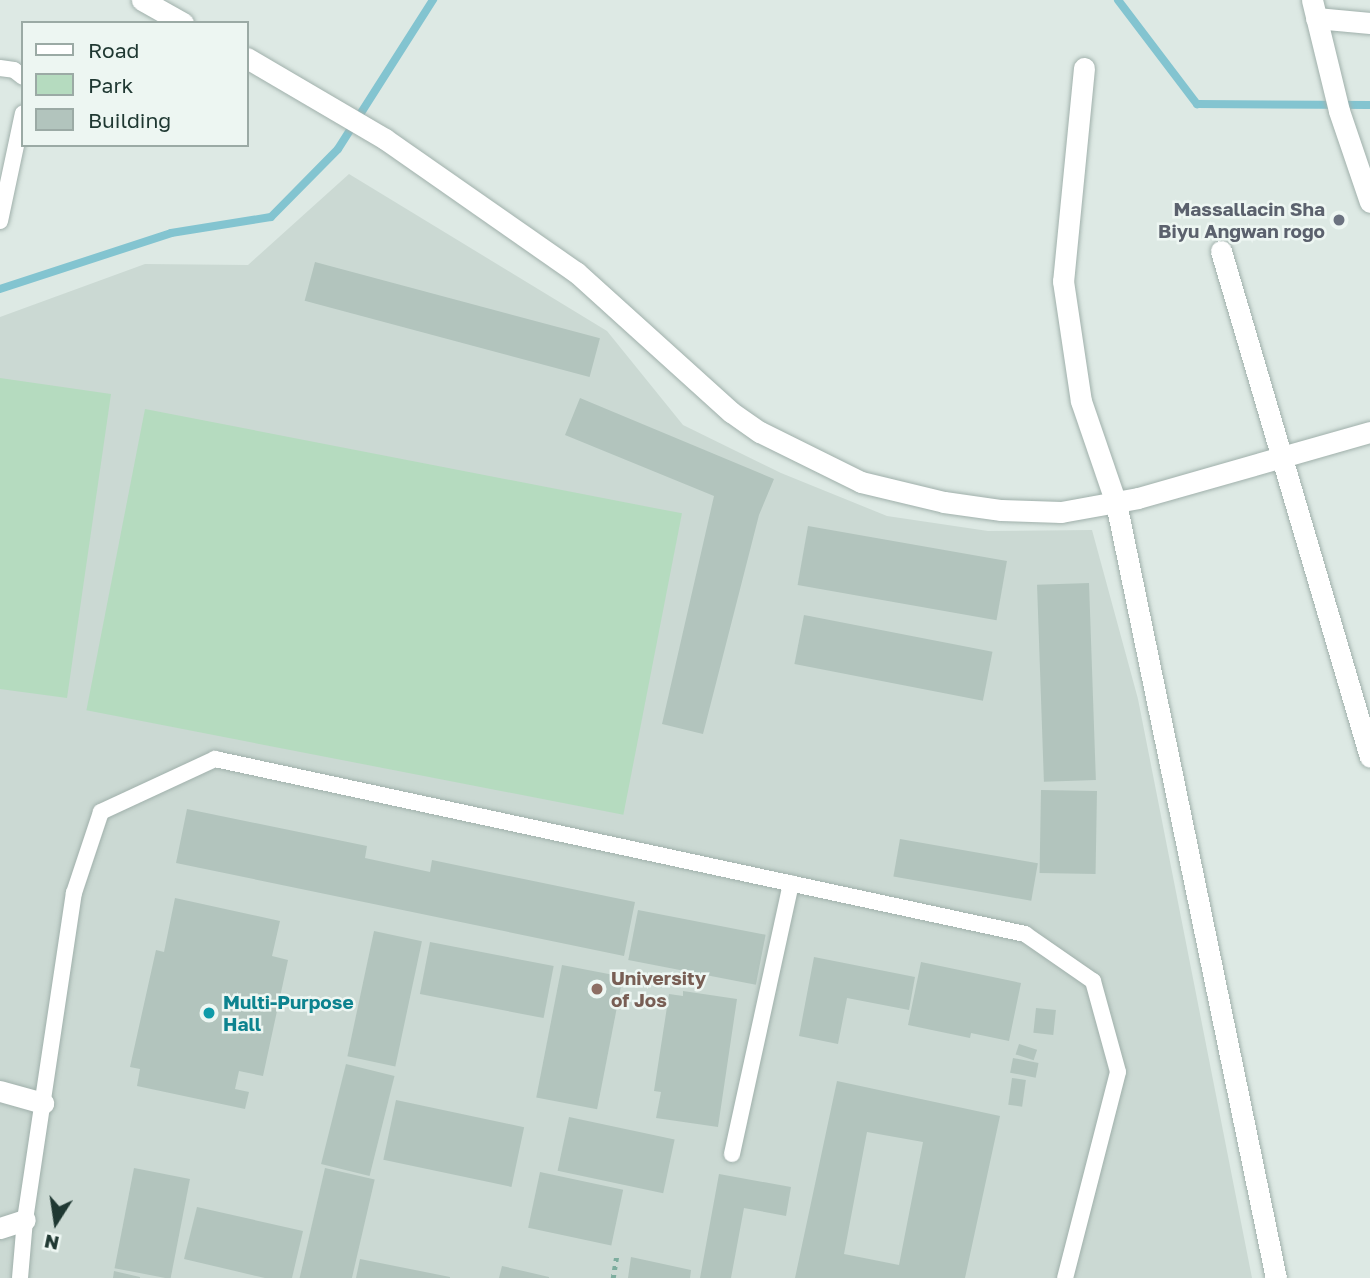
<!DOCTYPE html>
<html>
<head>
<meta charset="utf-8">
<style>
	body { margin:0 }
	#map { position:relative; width:1370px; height:1278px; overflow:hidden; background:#dde9e4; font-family:"Golos Text",sans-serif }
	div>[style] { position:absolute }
	.built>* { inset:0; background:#cbd9d3 }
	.green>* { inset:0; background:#b5dbbf; transform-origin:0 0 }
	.stream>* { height:8px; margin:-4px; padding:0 4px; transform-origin:4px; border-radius:4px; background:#83c4d0 }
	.building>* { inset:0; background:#b2c4bd; transform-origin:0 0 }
	.path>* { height:4.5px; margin-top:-2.25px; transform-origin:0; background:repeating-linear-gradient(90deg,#7dad9e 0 3.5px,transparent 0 8.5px) }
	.roads { filter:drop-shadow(0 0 2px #a0b0ab) drop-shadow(0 0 2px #a0b0ab) }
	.lane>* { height:16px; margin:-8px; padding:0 8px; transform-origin:8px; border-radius:8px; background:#fff }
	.street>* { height:21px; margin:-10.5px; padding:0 10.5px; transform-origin:10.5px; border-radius:10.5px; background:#fff }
	.secondary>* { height:21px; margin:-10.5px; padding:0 10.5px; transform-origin:10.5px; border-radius:10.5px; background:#fff }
	.dots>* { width:19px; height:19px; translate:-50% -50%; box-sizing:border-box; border:4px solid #edf6f2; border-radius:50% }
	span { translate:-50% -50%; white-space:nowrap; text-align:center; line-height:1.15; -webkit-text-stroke:5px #edf6f2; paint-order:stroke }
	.worship-label { font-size:19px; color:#5b616d; font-weight:700 }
	.right { translate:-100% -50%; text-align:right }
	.education-label { font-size:19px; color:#785e54; font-weight:700 }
	.left { translate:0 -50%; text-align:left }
	.culture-label { font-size:19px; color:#0d838f; font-weight:700 }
	.legend { position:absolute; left:21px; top:21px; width:228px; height:126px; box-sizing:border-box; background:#edf6f2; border:2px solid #9baaa5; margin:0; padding:9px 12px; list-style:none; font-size:21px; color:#1f3832 }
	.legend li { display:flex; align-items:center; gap:14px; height:35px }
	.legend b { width:35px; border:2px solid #9baaa5 }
	.north { position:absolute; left:21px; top:1187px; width:70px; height:70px; -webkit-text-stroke:5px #edf6f2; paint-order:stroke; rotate:192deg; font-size:19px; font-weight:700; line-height:28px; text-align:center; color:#1f3832 }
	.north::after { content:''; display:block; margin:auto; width:24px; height:32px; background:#1f3832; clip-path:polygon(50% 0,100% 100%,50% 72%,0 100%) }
</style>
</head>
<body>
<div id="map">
	<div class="built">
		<div style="clip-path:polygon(349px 174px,607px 331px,683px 425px,781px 473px,887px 516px,988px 531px,1092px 530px,1138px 699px,1252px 1278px,0 1278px,0 317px,145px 264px,248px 265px)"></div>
	</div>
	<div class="green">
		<div style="clip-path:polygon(0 378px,111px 394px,67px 698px,0 689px)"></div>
		<div style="left:145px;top:409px;width:547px;height:307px;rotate:11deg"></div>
	</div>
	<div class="stream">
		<div style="left:1118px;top:0;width:131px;rotate:52.8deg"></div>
		<div style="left:1197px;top:104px;width:173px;rotate:0.3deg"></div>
		<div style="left:0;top:289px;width:180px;rotate:-18.1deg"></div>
		<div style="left:171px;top:233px;width:101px;rotate:-9.1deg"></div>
		<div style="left:271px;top:217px;width:95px;rotate:-45.4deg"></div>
		<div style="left:338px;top:149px;width:177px;rotate:-57.5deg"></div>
	</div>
	<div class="building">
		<div style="left:315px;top:262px;width:295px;height:40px;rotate:15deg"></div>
		<div style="clip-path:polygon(580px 398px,774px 479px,759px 515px,703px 734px,662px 724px,714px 496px,565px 435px)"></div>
		<div style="left:808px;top:526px;width:202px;height:60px;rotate:10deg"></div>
		<div style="left:1089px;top:583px;width:197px;height:52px;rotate:88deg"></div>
		<div style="left:804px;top:615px;width:192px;height:50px;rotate:11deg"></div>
		<div style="left:1041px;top:790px;width:56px;height:83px;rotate:1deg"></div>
		<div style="clip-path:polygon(187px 809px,367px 846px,365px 858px,430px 872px,432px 860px,635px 902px,624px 956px,176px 863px)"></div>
		<div style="left:900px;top:839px;width:140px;height:38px;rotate:10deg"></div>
		<div style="clip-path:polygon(175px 898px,280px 921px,272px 956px,288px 960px,263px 1076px,239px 1071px,235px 1089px,249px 1092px,245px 1109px,137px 1086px,140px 1069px,130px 1067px,156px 950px,164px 952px)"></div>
		<div style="left:638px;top:910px;width:130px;height:51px;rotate:11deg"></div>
		<div style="left:374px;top:931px;width:49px;height:128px;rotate:12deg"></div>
		<div style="left:430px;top:942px;width:126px;height:53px;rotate:11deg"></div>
		<div style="clip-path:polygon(814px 957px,915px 977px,909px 1010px,847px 998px,838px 1044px,799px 1036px)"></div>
		<div style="clip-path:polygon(921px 962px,1021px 983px,1009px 1041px,971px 1033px,970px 1038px,908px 1025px)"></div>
		<div style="left:562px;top:965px;width:62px;height:135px;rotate:11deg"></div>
		<div style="clip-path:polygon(683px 991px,737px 999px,718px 1127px,656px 1118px,661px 1092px,654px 1091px,669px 994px,683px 996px)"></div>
		<div style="left:1036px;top:1008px;width:20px;height:25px;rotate:6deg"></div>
		<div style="left:1019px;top:1044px;width:19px;height:11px;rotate:18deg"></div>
		<div style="left:1013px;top:1058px;width:26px;height:15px;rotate:11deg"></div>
		<div style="left:346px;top:1064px;width:50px;height:103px;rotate:14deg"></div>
		<div style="left:1012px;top:1078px;width:14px;height:27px;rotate:8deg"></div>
		<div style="clip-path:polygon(evenodd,837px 1081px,1000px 1116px,965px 1278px,795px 1278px,837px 1081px,867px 1132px,923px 1142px,899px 1265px,844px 1254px,867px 1132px)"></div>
		<div style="left:396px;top:1100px;width:131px;height:61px;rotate:12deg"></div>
		<div style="left:569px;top:1117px;width:108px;height:55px;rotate:12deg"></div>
		<div style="left:134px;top:1168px;width:57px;height:102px;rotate:11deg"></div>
		<div style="left:325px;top:1168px;width:51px;height:113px;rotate:13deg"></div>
		<div style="left:540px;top:1172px;width:85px;height:57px;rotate:12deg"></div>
		<div style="clip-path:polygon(719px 1174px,791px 1187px,786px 1216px,744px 1208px,731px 1278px,700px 1278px)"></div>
		<div style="clip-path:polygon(197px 1207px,303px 1231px,292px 1278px,265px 1278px,184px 1259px)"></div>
		<div style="clip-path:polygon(631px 1257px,691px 1270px,690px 1278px,628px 1278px)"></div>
		<div style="clip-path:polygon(360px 1259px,450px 1277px,450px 1278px,356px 1278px)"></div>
		<div style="clip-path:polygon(502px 1266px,549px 1277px,549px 1278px,499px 1278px)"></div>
		<div style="clip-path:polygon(114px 1271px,140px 1277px,140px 1278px,113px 1278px)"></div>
	</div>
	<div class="path">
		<div style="left:613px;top:1278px;width:25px;rotate:-81deg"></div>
	</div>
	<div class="roads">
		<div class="lane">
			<div style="left:0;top:68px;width:14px;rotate:8deg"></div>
			<div style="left:14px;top:70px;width:11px;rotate:38deg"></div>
			<div style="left:0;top:221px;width:110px;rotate:-78deg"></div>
			<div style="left:732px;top:1154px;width:277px;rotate:-77.7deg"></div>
			<div style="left:20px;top:1278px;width:58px;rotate:-85.1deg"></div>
			<div style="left:25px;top:1220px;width:331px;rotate:-81.5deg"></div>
			<div style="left:74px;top:893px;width:85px;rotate:-71.6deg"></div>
			<div style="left:101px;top:812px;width:126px;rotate:-24.9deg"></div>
			<div style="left:215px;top:759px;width:829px;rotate:12.19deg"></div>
			<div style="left:1025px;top:934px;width:83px;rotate:34.7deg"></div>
			<div style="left:1093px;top:981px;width:94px;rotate:74.6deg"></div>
			<div style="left:1118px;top:1072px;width:213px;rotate:104.4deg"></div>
		</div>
		<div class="street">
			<div style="left:142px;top:0;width:47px;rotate:29.3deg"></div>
			<div style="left:1316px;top:18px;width:54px;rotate:5.3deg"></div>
			<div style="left:247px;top:58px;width:160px;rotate:30.4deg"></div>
			<div style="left:385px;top:139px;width:233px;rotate:34.9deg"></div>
			<div style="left:576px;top:272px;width:209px;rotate:42.1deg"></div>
			<div style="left:731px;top:412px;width:35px;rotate:35deg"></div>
			<div style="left:760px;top:432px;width:113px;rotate:26.3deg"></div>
			<div style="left:861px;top:482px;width:85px;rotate:13.5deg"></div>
			<div style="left:944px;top:502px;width:58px;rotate:8deg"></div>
			<div style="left:1001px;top:510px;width:60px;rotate:1.9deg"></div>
			<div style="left:1061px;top:512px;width:78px;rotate:-10.3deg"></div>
			<div style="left:1138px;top:498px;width:241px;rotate:-15.9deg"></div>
			<div style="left:1084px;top:68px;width:214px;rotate:95.6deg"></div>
			<div style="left:1063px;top:281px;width:121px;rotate:81.5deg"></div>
			<div style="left:1081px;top:401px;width:108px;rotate:71.1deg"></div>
			<div style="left:1116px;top:503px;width:791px;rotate:78.34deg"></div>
			<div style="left:1221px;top:251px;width:527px;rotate:73.59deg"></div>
			<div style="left:0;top:1091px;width:45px;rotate:15.6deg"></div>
			<div style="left:0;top:1228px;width:26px;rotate:-18deg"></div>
		</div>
		<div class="secondary">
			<div style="left:1312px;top:0;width:114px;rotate:76.3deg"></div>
			<div style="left:1339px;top:111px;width:96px;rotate:71.2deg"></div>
		</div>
	</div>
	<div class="dots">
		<div style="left:1339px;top:220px;background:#6b7280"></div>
		<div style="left:597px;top:989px;background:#8d6e63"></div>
		<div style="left:209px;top:1013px;background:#0f9aa8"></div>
	</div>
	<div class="worship-label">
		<span class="right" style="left:1325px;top:220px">Massallacin Sha<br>Biyu Angwan rogo</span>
	</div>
	<div class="education-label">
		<span class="left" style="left:611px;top:989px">University<br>of Jos</span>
	</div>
	<div class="culture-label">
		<span class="left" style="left:223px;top:1013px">Multi-Purpose<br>Hall</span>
	</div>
	<ul class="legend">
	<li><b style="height:9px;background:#fff"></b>Road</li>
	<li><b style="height:19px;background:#b5dbbf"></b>Park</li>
	<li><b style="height:19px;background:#b2c4bd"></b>Building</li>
	</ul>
	<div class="north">N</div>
</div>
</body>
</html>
